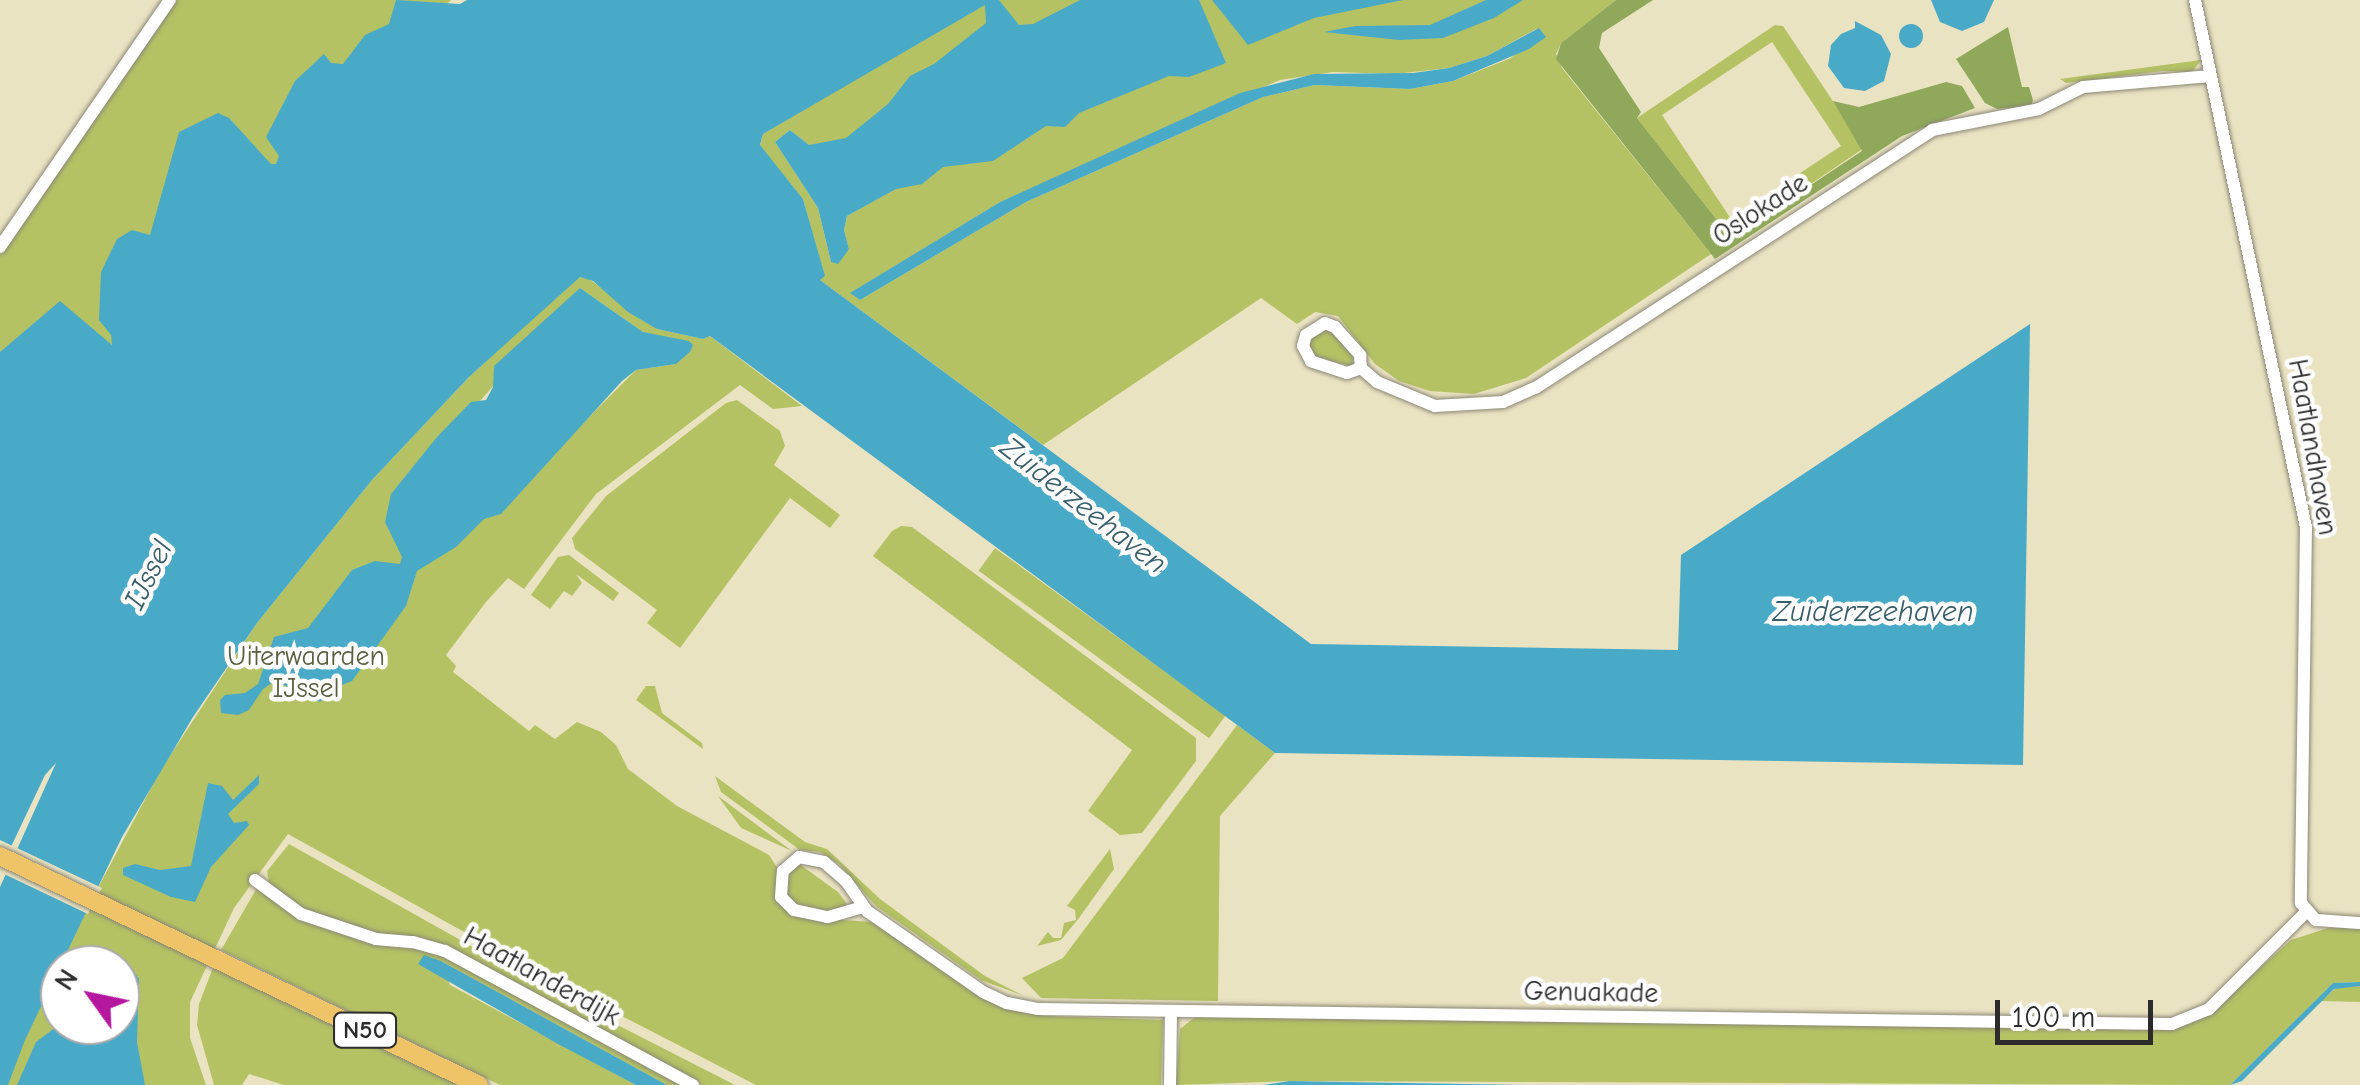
<!DOCTYPE html>
<html>
<head>
<meta charset="utf-8">
<style>
	body { margin:0 }
	#map { position:relative; width:2360px; height:1085px; overflow:hidden; background:#eae3c2; font-family:"Comic Neue",sans-serif }
	div>[style] { position:absolute }
	.green>* { inset:0; background:#b4c264; transform-origin:0 0 }
	.forest>* { inset:0; background:#8fa85a }
	.water>* { inset:0; background:#49aac8 }
	.round { border-radius:50% }
	.pier>* { inset:0; background:#eae3c2 }
	.roads { filter:drop-shadow(0 0 2px #8a8776) drop-shadow(0 0 2px #8a8776) }
	.minor>* { height:12px; margin:-6px; padding:0 6px; transform-origin:6px; border-radius:6px; background:#fff }
	.highway>* { height:18px; margin:-9px; padding:0 9px; transform-origin:9px; border-radius:9px; background:#efc469 }
	span { translate:-50% -50%; white-space:nowrap; text-align:center; line-height:1.15; -webkit-text-stroke:9px #fff; paint-order:stroke }
	.shield-label span { padding:2px 8px; background:#fff; border:2px solid; border-radius:8px; -webkit-text-stroke-width:0 }
	.shield-label { font-size:25px; color:#2b2b2b; font-weight:700 }
	.street-label { font-size:28px; color:#2b2b2b }
	.park-label { font-size:28px; color:#5b603f }
	.water-label { font-size:30px; color:#375e6a; font-style:italic }
	.north { position:absolute; left:40px; top:945px; width:100px; height:100px; box-sizing:border-box; background:#fff; border:2px solid #aaa; border-radius:50%; rotate:303deg; font-size:28px; font-weight:700; line-height:40px; text-align:center; color:#2b2b2b }
	.north::after { content:''; display:block; margin:auto; width:35px; height:45px; background:#b5179e; clip-path:polygon(50% 0,100% 100%,50% 72%,0 100%) }
	.scale { position:absolute; left:1995px; top:1000px; width:158px; height:45px; box-sizing:border-box; border:5px solid #2b2b2b; border-top:0; padding-left:12px; font-size:30px; line-height:35px; white-space:nowrap; color:#2b2b2b; -webkit-text-stroke:8px #fff; paint-order:stroke }
</style>
</head>
<body>
<div id="map">
	<div class="green">
		<div style="clip-path:polygon(174px 0,451px 0,115px 340px,0 496px,0 254px)"></div>
		<div style="clip-path:polygon(evenodd,986px 0,1616px 0,1561px 43px,1556px 54px,1562px 68px,1711px 254px,1526px 378px,1474px 394px,1430px 391px,1399px 381px,1375px 364px,1338px 316px,1315px 312px,1297px 324px,1261px 298px,1043px 445px,820px 280px,824px 275px,803px 199px,760px 146px,763px 134px,986px 0,1538px 28px,1511px 58px,1453px 81px,1410px 89px,1315px 85px,1263px 97px,1026px 202px,860px 300px,851px 293px,1000px 202px,1280px 80px,1333px 72px,1395px 74px,1449px 68px,1487px 56px,1538px 28px,986px 0,790px 130px,809px 145px,823px 145px,890px 192px,847px 216px,844px 230px,849px 249px,831px 262px,818px 208px,775px 142px,790px 130px)"></div>
		<div style="clip-path:polygon(evenodd,1775px 25px,1783px 26px,1864px 148px,1731px 238px,1637px 118px,1775px 25px,1772px 42px,1841px 146px,1731px 219px,1662px 115px,1772px 42px)"></div>
		<div style="clip-path:polygon(2201px 60px,2192px 72px,2162px 71px,2066px 83px,2060px 79px)"></div>
		<div style="clip-path:polygon(evenodd,585px 276px,657px 329px,703px 339px,710px 336px,802px 406px,773px 409px,740px 385px,596px 494px,524px 589px,508px 578px,486px 602px,446px 655px,456px 666px,453px 672px,529px 731px,535px 725px,555px 739px,577px 722px,601px 732px,616px 745px,628px 769px,677px 806px,769px 855px,778px 869px,776px 898px,794px 917px,873px 922px,1004px 1007px,1045px 1016px,1163px 1020px,1161px 1085px,756px 1085px,538px 973px,288px 834px,234px 908px,190px 1002px,190px 1038px,206px 1085px,0 1085px,0 1039px,74px 933px,160px 771px,257px 623px,372px 480px,469px 377px,574px 279px,585px 276px,580px 288px,643px 332px,670px 340px,676px 364px,636px 370px,586px 420px,480px 401px,580px 288px,585px 276px,60px 965px,120px 965px,120px 1025px,60px 1025px,60px 965px)"></div>
		<div style="clip-path:polygon(1330px 329px,1353px 355px,1352px 366px,1317px 358px,1308px 349px,1312px 331px)"></div>
		<div style="clip-path:polygon(737px 400px,780px 431px,785px 446px,774px 465px,840px 515px,830px 528px,790px 498px,680px 648px,647px 623px,657px 610px,575px 549px,572px 538px,606px 496px,726px 403px)"></div>
		<div style="clip-path:polygon(901px 526px,912px 527px,1196px 738px,1196px 761px,1142px 833px,1120px 835px,1088px 811px,1132px 750px,873px 556px,892px 531px)"></div>
		<div style="left:995px;top:548px;width:285px;height:28px;rotate:36deg"></div>
		<div style="clip-path:polygon(569px 555px,619px 593px,613px 601px,576px 574px,582px 583px,572px 596px,564px 591px,550px 609px,531px 595px,558px 557px)"></div>
		<div style="clip-path:polygon(646px 686px,655px 686px,662px 713px,702px 743px,703px 749px,636px 700px)"></div>
		<div style="clip-path:polygon(1237px 725px,1275px 753px,1220px 816px,1218px 1001px,1041px 998px,1022px 978px,1063px 958px)"></div>
		<div style="clip-path:polygon(715px 776px,805px 842px,827px 849px,880px 899px,985px 976px,1024px 996px,981px 980px,876px 906px,839px 864px,820px 852px,800px 850px,721px 792px)"></div>
		<div style="clip-path:polygon(718px 796px,792px 851px,741px 828px)"></div>
		<div style="clip-path:polygon(289px 844px,557px 994px,735px 1085px,701px 1085px,487px 972px,310px 914px,269px 883px,267px 871px)"></div>
		<div style="clip-path:polygon(1110px 849px,1114px 869px,1079px 918px,1061px 940px,1037px 946px,1048px 932px,1053px 938px,1061px 938px,1064px 923px,1076px 920px,1075px 910px,1067px 906px)"></div>
		<div style="clip-path:polygon(798px 863px,838px 892px,847px 904px,844px 908px,831px 913px,802px 908px,788px 899px,785px 878px)"></div>
		<div style="clip-path:polygon(258px 886px,297px 917px,381px 946px,436px 951px,684px 1085px,667px 1085px,441px 961px,450px 985px,636px 1085px,500px 1085px,221px 950px)"></div>
		<div style="clip-path:polygon(2328px 928px,2360px 928px,2360px 982px,2333px 983px,2230px 1085px,1290px 1081px,1176px 1085px,1180px 1029px,1195px 1017px,2175px 1029px,2208px 1015px,2291px 940px)"></div>
		<div style="clip-path:polygon(214px 965px,463px 1085px,284px 1085px,249px 1074px,242px 1085px,214px 1085px,197px 1025px,199px 1004px)"></div>
		<div style="clip-path:polygon(2360px 986px,2360px 1002px,2321px 1001px,2337px 987px)"></div>
	</div>
	<div class="forest">
		<div style="clip-path:polygon(1616px 0,1653px 0,1602px 33px,1599px 48px,1641px 112px,1637px 118px,1731px 238px,1862px 151px,1833px 101px,1859px 107px,1946px 82px,1962px 86px,1975px 108px,1902px 136px,1715px 259px,1556px 59px,1561px 43px)"></div>
		<div style="clip-path:polygon(2008px 27px,2022px 87px,2029px 87px,2033px 100px,2031px 106px,1997px 109px,1985px 103px,1956px 59px)"></div>
	</div>
	<div class="water">
		<div style="clip-path:polygon(396px 0,460px 4px,467px 0,999px 0,1019px 25px,1033px 24px,1080px 0,1199px 0,1226px 63px,1189px 77px,1169px 76px,1079px 113px,1065px 127px,1046px 126px,993px 161px,943px 167px,922px 184px,896px 189px,847px 216px,844px 230px,849px 249px,838px 264px,831px 262px,818px 208px,775px 142px,790px 130px,809px 145px,846px 138px,888px 104px,910px 76px,934px 64px,986px 23px,985px 5px,763px 134px,760px 145px,803px 199px,825px 276px,820px 280px,1311px 644px,1678px 650px,1681px 555px,2030px 324px,2023px 765px,1275px 753px,710px 336px,703px 339px,657px 329px,628px 312px,593px 281px,580px 277px,469px 377px,372px 480px,257px 623px,193px 717px,122px 837px,25px 1040px,8px 1085px,0 1085px,0 887px,56px 763px,45px 775px,0 870px,0 352px,60px 301px,112px 345px,111px 335px,99px 320px,101px 272px,117px 239px,132px 230px,150px 235px,179px 132px,218px 113px,229px 118px,271px 164px,276px 164px,279px 156px,266px 137px,295px 81px,324px 54px,331px 63px,343px 64px,365px 35px,389px 24px)"></div>
		<div style="clip-path:polygon(1212px 0,1403px 0,1314px 18px,1248px 45px)"></div>
		<div style="clip-path:polygon(1486px 0,1523px 0,1494px 18px,1443px 38px,1399px 40px,1324px 32px,1355px 26px,1430px 25px)"></div>
		<div style="clip-path:polygon(1931px 0,1994px 0,1984px 22px,1962px 31px,1940px 22px)"></div>
		<div style="clip-path:polygon(1855px 21px,1881px 35px,1891px 54px,1884px 81px,1865px 91px,1844px 88px,1828px 66px,1831px 45px,1841px 34px,1855px 28px)"></div>
		<div class="round" style="left:1899px;top:24px;width:24px;height:24px"></div>
		<div style="clip-path:polygon(1539px 28px,1546px 37px,1529px 49px,1453px 81px,1410px 89px,1315px 85px,1263px 97px,1026px 202px,860px 300px,850px 293px,1000px 202px,1240px 93px,1314px 74px,1413px 73px,1449px 68px,1487px 56px)"></div>
		<div style="clip-path:polygon(580px 288px,643px 332px,689px 341px,693px 345px,690px 352px,676px 364px,636px 370px,622px 381px,501px 514px,484px 519px,456px 547px,417px 571px,406px 606px,352px 681px,334px 688px,320px 702px,275px 681px,263px 689px,249px 710px,238px 715px,221px 713px,220px 700px,225px 695px,245px 693px,258px 684px,274px 637px,308px 628px,352px 570px,375px 561px,400px 564px,402px 557px,385px 522px,391px 494px,437px 437px,471px 402px,486px 400px,493px 387px,494px 366px)"></div>
		<div style="clip-path:polygon(259px 775px,259px 784px,228px 814px,234px 823px,247px 821px,249px 825px,211px 867px,195px 902px,171px 897px,123px 875px,123px 868px,135px 864px,160px 870px,191px 866px,208px 783px,222px 786px,233px 800px)"></div>
		<div style="clip-path:polygon(424px 955px,441px 961px,667px 1085px,636px 1085px,558px 1044px,418px 964px)"></div>
		<div style="clip-path:polygon(111px 957px,125px 960px,139px 979px,137px 1042px,145px 1085px,17px 1085px,36px 1042px,60px 1024px,120px 1025px,120px 965px,96px 965px)"></div>
		<div style="clip-path:polygon(2360px 982px,2360px 986px,2334px 989px,2242px 1081px,2230px 1085px,2333px 983px)"></div>
		<div style="clip-path:polygon(1290px 1081px,1346px 1082px,1525px 1085px,1263px 1085px)"></div>
	</div>
	<div class="pier">
		<div style="clip-path:polygon(0 840px,102px 888px,88px 914px,0 872px)"></div>
	</div>
	<div class="roads">
		<div class="minor">
			<div style="left:2195px;top:0;width:539px;rotate:78.11deg"></div>
			<div style="left:2306px;top:527px;width:376px;rotate:90.8deg"></div>
			<div style="left:2301px;top:903px;width:23px;rotate:49deg"></div>
			<div style="left:2316px;top:920px;width:44px;rotate:3.9deg"></div>
			<div style="left:0;top:247px;width:300px;rotate:-55.5deg"></div>
			<div style="left:1361px;top:368px;width:15px;rotate:160deg"></div>
			<div style="left:1347px;top:373px;width:38px;rotate:-162deg"></div>
			<div style="left:1311px;top:361px;width:17px;rotate:-118deg"></div>
			<div style="left:1303px;top:346px;width:11px;rotate:-75deg"></div>
			<div style="left:1306px;top:335px;width:22px;rotate:-32deg"></div>
			<div style="left:1325px;top:323px;width:11px;rotate:22deg"></div>
			<div style="left:1335px;top:327px;width:38px;rotate:48deg"></div>
			<div style="left:1360px;top:355px;width:13px;rotate:86deg"></div>
			<div style="left:1361px;top:368px;width:21px;rotate:41deg"></div>
			<div style="left:1377px;top:382px;width:63px;rotate:22.5deg"></div>
			<div style="left:1435px;top:406px;width:68px;rotate:-3.4deg"></div>
			<div style="left:1503px;top:402px;width:37px;rotate:-24deg"></div>
			<div style="left:1537px;top:387px;width:471px;rotate:-33deg"></div>
			<div style="left:1932px;top:130px;width:109px;rotate:-11.1deg"></div>
			<div style="left:2039px;top:109px;width:49px;rotate:-26.6deg"></div>
			<div style="left:2083px;top:87px;width:128px;rotate:-4.9deg"></div>
			<div style="left:255px;top:880px;width:57px;rotate:36.5deg"></div>
			<div style="left:301px;top:914px;width:79px;rotate:18.4deg"></div>
			<div style="left:376px;top:939px;width:37px;rotate:5deg"></div>
			<div style="left:413px;top:942px;width:33px;rotate:16deg"></div>
			<div style="left:445px;top:951px;width:282px;rotate:28.4deg"></div>
			<div style="left:863px;top:907px;width:37px;rotate:164deg"></div>
			<div style="left:827px;top:917px;width:34px;rotate:-168deg"></div>
			<div style="left:794px;top:910px;width:18px;rotate:-135deg"></div>
			<div style="left:781px;top:897px;width:26px;rotate:-86deg"></div>
			<div style="left:783px;top:871px;width:21px;rotate:-41deg"></div>
			<div style="left:799px;top:857px;width:25px;rotate:11deg"></div>
			<div style="left:824px;top:862px;width:29px;rotate:41deg"></div>
			<div style="left:846px;top:881px;width:37px;rotate:55deg"></div>
			<div style="left:867px;top:911px;width:141px;rotate:34.9deg"></div>
			<div style="left:983px;top:992px;width:26px;rotate:25deg"></div>
			<div style="left:1007px;top:1003px;width:32px;rotate:11deg"></div>
			<div style="left:1038px;top:1009px;width:1134px;rotate:0.76deg"></div>
			<div style="left:2172px;top:1024px;width:40px;rotate:-22deg"></div>
			<div style="left:2209px;top:1009px;width:137px;rotate:-45deg"></div>
			<div style="left:1170px;top:1085px;width:74px;rotate:-89.2deg"></div>
		</div>
		<div class="highway">
			<div style="left:0;top:856px;width:531px;rotate:25.55deg"></div>
		</div>
	</div>
	<div class="shield-label">
		<span style="left:365px;top:1030px">N50</span>
	</div>
	<div class="street-label">
		<span style="left:1760px;top:209px;rotate:-33deg">Oslokade</span>
		<span style="left:2313px;top:447px;rotate:80deg">Haatlandhaven</span>
		<span style="left:542px;top:976px;rotate:29deg">Haatlanderdijk</span>
		<span style="left:1591px;top:992px;rotate:1deg">Genuakade</span>
	</div>
	<div class="park-label">
		<span style="left:306px;top:672px">Uiterwaarden<br>IJssel</span>
	</div>
	<div class="water-label">
		<span style="left:1083px;top:506px;rotate:38deg">Zuiderzeehaven</span>
		<span style="left:149px;top:575px;rotate:-64deg">IJssel</span>
		<span style="left:1873px;top:612px">Zuiderzeehaven</span>
	</div>
	<div class="north">N</div>
	<div class="scale">100 m</div>
</div>
</body>
</html>
